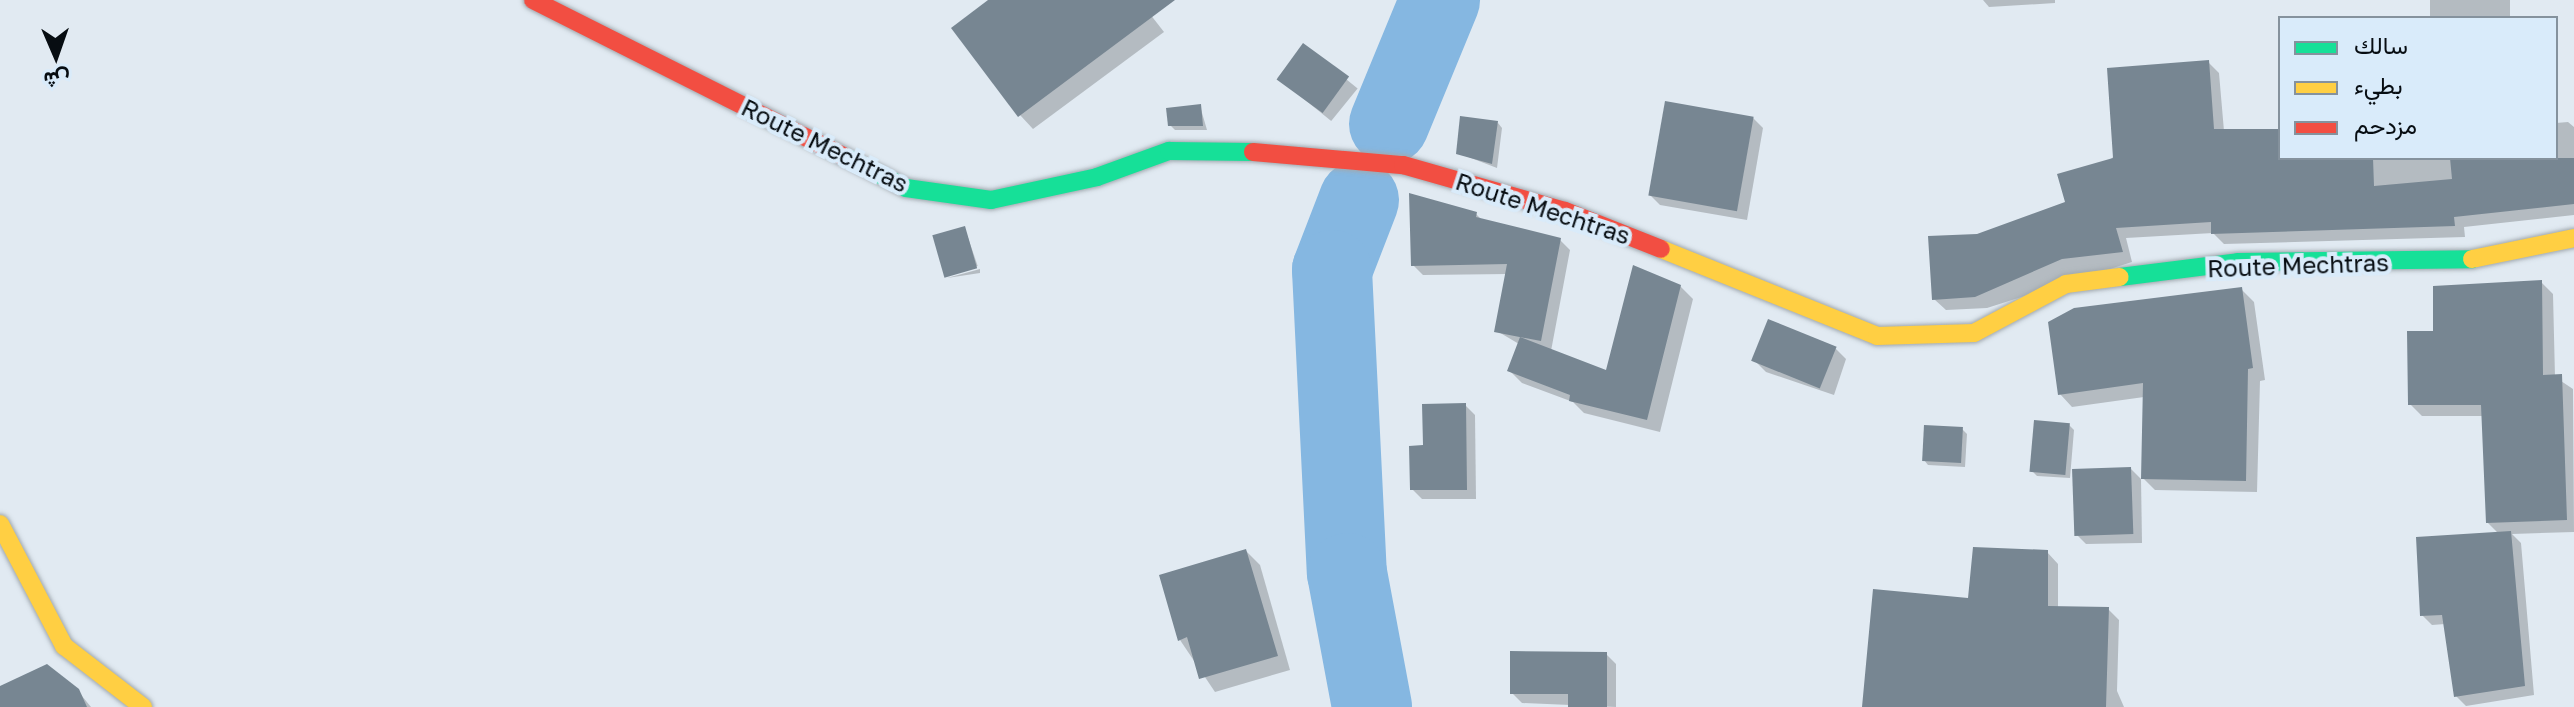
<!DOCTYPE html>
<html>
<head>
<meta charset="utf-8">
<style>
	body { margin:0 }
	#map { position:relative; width:2574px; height:707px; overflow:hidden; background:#e1eaf2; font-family:"Golos Text",Vazirmatn,sans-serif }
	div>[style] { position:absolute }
	.shadow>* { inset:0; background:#0003; transform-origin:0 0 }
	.river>* { height:80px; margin:-40px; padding:0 40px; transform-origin:40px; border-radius:40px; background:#85b7e1 }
	.building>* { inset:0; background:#778692; transform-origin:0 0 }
	.roads { filter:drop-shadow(0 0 2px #a1a9af) drop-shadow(0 0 2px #a1a9af) }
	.fast>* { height:18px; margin:-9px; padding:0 9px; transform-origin:9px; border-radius:9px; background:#16e098 }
	.slow>* { height:18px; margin:-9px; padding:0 9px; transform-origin:9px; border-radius:9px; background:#ffcf43 }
	.jam>* { height:18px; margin:-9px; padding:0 9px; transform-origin:9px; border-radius:9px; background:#f24e42 }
	span { translate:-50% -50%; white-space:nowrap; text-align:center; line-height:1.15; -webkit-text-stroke:8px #d9ebfa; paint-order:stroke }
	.street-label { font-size:24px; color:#070d12 }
	.legend { position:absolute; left:2278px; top:16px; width:280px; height:144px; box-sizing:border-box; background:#d9ebfa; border:2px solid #85929d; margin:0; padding:10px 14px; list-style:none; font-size:24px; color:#070d12 }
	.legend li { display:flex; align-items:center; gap:16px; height:40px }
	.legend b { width:40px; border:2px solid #85929d }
	.north { position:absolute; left:16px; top:16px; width:80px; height:80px; -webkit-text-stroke:6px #d9ebfa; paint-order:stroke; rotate:178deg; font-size:22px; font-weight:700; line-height:32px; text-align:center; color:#070d12 }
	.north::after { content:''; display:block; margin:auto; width:28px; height:36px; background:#070d12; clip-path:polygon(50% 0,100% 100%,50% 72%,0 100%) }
</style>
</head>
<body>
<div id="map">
	<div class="shadow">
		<div style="clip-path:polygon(992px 0,1139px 0,1164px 32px,1033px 129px,1020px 115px)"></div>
		<div style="clip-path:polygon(1983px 0,2055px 0,2055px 3px,1989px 7px)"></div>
		<div style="left:2430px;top:0;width:80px;height:18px"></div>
		<div style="left:1304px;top:45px;width:69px;height:42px;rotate:39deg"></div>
		<div style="clip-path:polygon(2208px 62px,2219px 73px,2224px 131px,2280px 131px,2280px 158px,2556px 158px,2556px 123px,2568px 122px,2574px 127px,2574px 215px,2464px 227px,2465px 237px,2224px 244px,2213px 233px,2126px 238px,2132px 262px,1987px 308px,1946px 310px,1934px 299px,1978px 236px,2067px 203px)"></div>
		<div style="clip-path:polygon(1200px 106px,1207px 130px,1175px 130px,1170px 125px)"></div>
		<div style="clip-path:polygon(1753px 118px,1763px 128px,1747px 220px,1660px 205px,1650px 195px)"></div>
		<div style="clip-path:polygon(1498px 123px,1502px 128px,1497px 168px,1458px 153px)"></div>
		<div style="clip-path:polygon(1476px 214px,1482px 220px,1560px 240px,1570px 250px,1551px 351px,1608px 373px,1680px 286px,1693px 299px,1660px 432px,1584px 413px,1573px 402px,1522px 383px,1509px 370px,1519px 344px,1497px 331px,1508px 274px,1423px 275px,1413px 265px)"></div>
		<div style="left:965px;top:229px;width:39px;height:32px;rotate:71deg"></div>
		<div style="clip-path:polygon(980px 269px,980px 273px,947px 278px)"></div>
		<div style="clip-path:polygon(2541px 282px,2553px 294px,2555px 377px,2573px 389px,2574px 532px,2512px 534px,2521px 543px,2534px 695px,2466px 706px,2456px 696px,2445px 624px,2432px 625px,2422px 615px,2499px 534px,2487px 522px,2484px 416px,2422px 416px,2410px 404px,2435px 333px)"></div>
		<div style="clip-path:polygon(2241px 289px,2254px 302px,2265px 380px,2260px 381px,2257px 492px,2155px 490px,2143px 478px,2144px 397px,2072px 407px,2060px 394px)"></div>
		<div style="clip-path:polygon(1836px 349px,1846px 359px,1834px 395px,1766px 372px,1756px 362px)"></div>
		<div style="clip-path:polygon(1465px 405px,1475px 415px,1476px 499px,1422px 499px,1412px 489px,1425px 447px)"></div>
		<div style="clip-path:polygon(2069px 425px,2074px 430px,2070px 478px,2037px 476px,2032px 471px)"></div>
		<div style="clip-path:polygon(1962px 429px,1967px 434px,1965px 467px,1928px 465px,1924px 460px)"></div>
		<div style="clip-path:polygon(2131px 469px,2141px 479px,2142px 543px,2086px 544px,2076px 534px)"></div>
		<div style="clip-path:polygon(1246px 551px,1260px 565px,1290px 670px,1215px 692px,1180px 640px)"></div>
		<div style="clip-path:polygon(2047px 552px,2058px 564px,2058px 608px,2108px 609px,2119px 620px,2117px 691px,2124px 707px,1867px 707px,1970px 600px)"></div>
		<div style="clip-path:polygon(1606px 654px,1616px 664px,1616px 707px,1522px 703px,1512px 693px)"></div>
		<div style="clip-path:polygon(0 688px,77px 690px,91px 707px,0 707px)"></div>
	</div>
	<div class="river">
		<div style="left:1389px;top:124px;width:134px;rotate:-67.6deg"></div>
		<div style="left:1359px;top:200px;width:75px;rotate:111.1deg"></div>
		<div style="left:1332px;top:270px;width:303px;rotate:87.2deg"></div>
		<div style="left:1347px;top:573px;width:136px;rotate:79.4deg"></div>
	</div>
	<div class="building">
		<div style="clip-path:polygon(988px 0,1175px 0,1018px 117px,951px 28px)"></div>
		<div style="left:1303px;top:43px;width:57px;height:45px;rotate:36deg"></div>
		<div style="clip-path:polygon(2209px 60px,2214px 129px,2280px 129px,2280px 158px,2373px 158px,2374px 186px,2452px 179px,2450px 158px,2574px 158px,2574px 204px,2454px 217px,2455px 226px,2211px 234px,2211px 222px,2116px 228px,2123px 252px,2062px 259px,1975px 297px,1932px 300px,1928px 236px,1977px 234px,2065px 202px,2057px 174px,2113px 158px,2107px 68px)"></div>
		<div style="left:1665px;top:101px;width:90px;height:96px;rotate:10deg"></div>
		<div style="clip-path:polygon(1201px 104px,1203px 126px,1168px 126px,1166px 108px)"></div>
		<div style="clip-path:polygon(1460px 116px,1498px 121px,1492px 164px,1456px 154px)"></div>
		<div style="clip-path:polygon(1409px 193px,1477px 212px,1476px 217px,1561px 238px,1541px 341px,1494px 332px,1507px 264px,1411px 266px)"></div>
		<div style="left:965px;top:226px;width:44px;height:34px;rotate:74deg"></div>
		<div style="clip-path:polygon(1633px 265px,1681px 285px,1647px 420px,1569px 401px,1570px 395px,1507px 371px,1520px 337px,1606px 370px)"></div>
		<div style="clip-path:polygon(2542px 280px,2543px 375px,2562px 374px,2567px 520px,2486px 523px,2481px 405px,2408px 405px,2407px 331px,2433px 331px,2433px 286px)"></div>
		<div style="clip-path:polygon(2242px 287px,2253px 368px,2248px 369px,2246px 481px,2141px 479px,2143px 383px,2058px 395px,2048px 322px,2074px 308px)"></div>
		<div style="left:1768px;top:319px;width:74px;height:45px;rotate:22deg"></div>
		<div style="clip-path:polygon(1466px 403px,1467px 490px,1410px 490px,1409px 446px,1423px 445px,1422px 404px)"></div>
		<div style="left:2034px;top:420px;width:36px;height:52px;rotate:5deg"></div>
		<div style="left:1924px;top:425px;width:39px;height:36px;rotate:3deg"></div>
		<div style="left:2131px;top:467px;width:67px;height:59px;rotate:88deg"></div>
		<div style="clip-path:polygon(2511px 531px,2525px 686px,2454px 697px,2442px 615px,2420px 616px,2416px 537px)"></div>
		<div style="clip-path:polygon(1973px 547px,2048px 550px,2048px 606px,2109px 607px,2106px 707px,1862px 707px,1873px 589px,1968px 598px)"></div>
		<div style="clip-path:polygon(1246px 549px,1278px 656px,1199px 679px,1187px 637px,1178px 641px,1159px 575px)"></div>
		<div style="clip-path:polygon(1510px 651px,1607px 652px,1607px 707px,1568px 707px,1568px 694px,1510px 694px)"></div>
		<div style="clip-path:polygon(47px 664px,79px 689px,87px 707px,0 707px,0 686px)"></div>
	</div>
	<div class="roads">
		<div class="fast">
			<div style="left:845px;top:157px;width:68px;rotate:26.9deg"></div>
			<div style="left:906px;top:188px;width:86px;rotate:8deg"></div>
			<div style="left:991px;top:200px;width:108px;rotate:-12.2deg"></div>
			<div style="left:1097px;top:177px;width:77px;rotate:-19.9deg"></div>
			<div style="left:1169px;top:151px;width:84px;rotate:0.7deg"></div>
			<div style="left:2120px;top:277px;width:119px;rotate:-7.2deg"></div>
			<div style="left:2238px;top:262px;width:234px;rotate:-0.7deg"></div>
		</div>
		<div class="slow">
			<div style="left:1661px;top:249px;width:233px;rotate:21.9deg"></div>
			<div style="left:1877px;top:336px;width:97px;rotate:-1.8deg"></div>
			<div style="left:1974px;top:333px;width:104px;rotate:-28deg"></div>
			<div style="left:2066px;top:284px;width:54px;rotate:-7.4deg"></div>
			<div style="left:2472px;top:259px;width:104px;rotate:-11.6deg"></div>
			<div style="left:0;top:524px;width:138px;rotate:62.3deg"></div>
			<div style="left:64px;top:646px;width:100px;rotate:37.7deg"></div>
		</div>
		<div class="jam">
			<div style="left:533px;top:0;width:349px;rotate:26.7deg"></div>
			<div style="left:1253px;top:152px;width:151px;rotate:5deg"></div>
			<div style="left:1403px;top:165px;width:168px;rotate:15.9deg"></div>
			<div style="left:1565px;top:211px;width:103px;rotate:21.6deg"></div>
		</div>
	</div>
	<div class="street-label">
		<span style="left:825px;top:145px;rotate:26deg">Route Mechtras</span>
		<span style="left:1543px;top:208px;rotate:18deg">Route Mechtras</span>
		<span style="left:2298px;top:265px;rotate:-2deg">Route Mechtras</span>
	</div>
	<ul class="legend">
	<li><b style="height:10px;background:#16e098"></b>سالك</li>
	<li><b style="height:10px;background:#ffcf43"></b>بطيء</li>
	<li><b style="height:10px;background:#f24e42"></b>مزدحم</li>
	</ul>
	<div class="north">ش</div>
</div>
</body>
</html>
